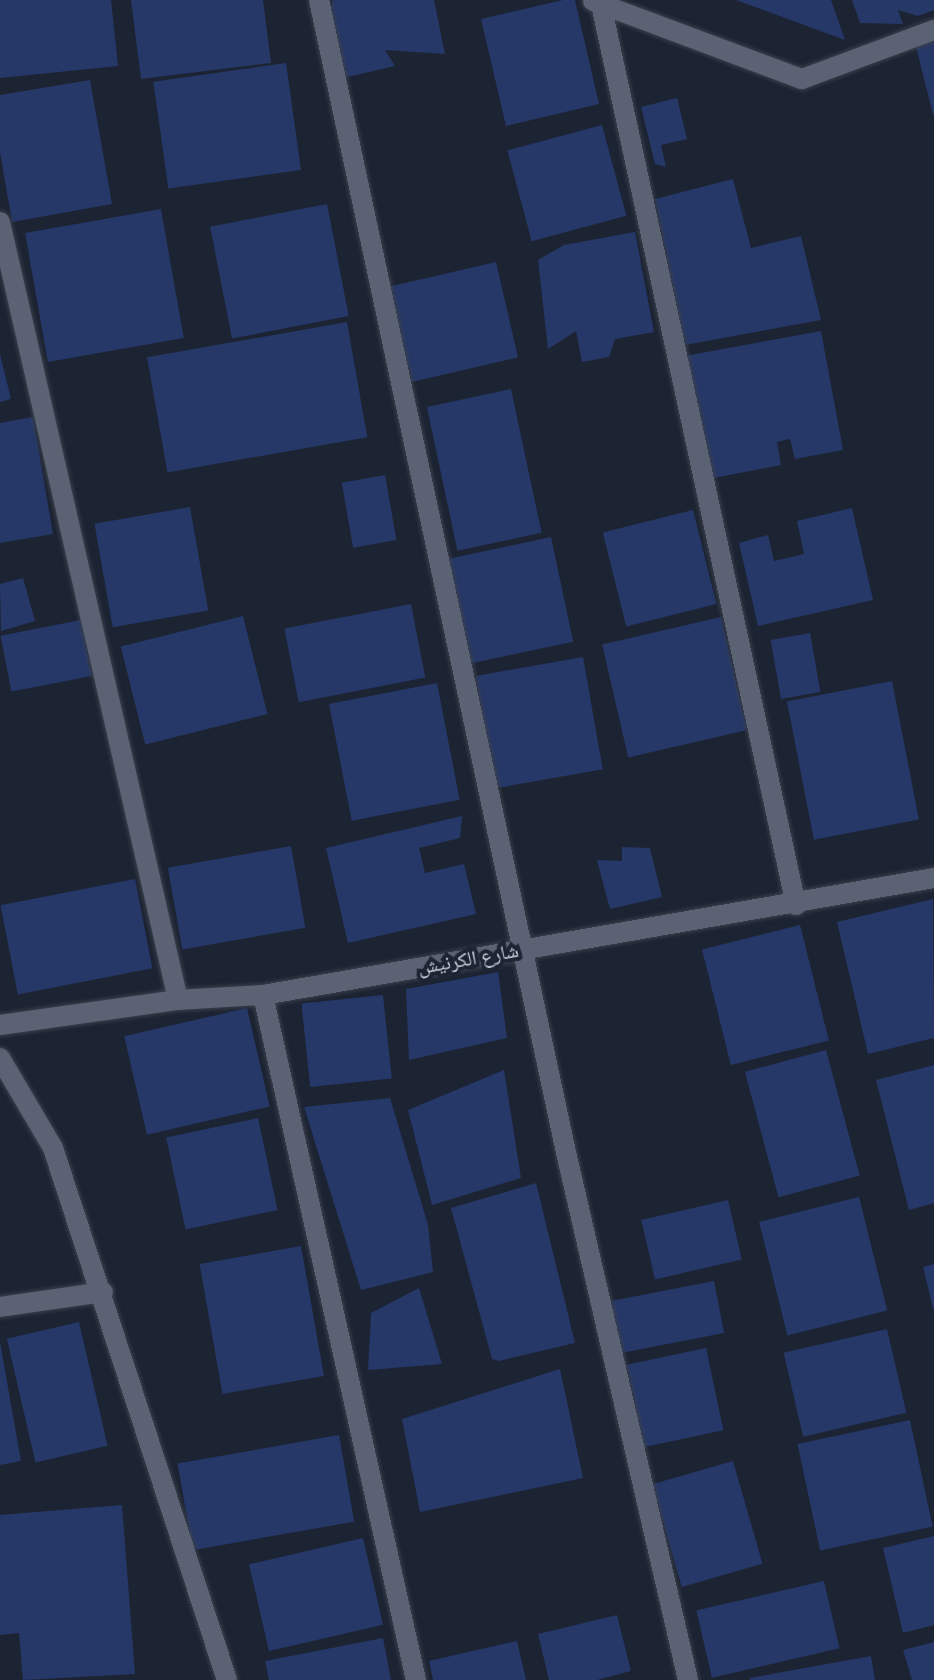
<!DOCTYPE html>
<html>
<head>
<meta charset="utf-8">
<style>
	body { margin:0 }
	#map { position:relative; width:934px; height:1680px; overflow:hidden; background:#1c2332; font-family:Ubuntu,"Noto Naskh Arabic",sans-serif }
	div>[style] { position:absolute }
	.building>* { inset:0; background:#263868; transform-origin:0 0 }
	.roads { filter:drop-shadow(0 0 2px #3b404c) drop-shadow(0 0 2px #3b404c) }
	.minor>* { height:20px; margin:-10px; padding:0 10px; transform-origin:10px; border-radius:10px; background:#5a6274 }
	span { translate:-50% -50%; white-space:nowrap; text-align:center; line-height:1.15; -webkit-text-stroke:8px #1c2332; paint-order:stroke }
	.street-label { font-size:20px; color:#ced3dd }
</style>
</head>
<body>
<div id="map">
	<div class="building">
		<div style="clip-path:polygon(0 0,111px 0,118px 66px,0 78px)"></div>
		<div style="clip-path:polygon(131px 0,263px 0,271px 63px,141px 79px)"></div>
		<div style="clip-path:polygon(333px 0,434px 0,445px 54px,385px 50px,395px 66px,343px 78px,329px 14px)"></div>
		<div style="clip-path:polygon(563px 0,575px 0,599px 104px,506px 126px,481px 19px)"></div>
		<div style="clip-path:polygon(736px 0,831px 0,845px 40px)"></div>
		<div style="clip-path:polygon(852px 0,934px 0,934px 10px,918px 16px,898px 10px,903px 24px,860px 23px)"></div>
		<div style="clip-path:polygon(934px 38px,934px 114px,933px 114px,915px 43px)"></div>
		<div style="left:286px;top:63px;width:108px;height:134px;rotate:82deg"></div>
		<div style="clip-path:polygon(90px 80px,112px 204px,12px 222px,0 152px,0 95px)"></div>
		<div style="clip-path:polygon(677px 98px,687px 139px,661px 145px,666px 167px,655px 164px,641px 107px)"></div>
		<div style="left:602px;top:125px;width:94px;height:98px;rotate:75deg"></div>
		<div style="clip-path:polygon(733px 179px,751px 248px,801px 236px,821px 320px,685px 345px,655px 199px)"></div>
		<div style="left:327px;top:204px;width:114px;height:119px;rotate:79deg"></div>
		<div style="left:161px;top:209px;width:131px;height:138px;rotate:80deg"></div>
		<div style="clip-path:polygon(635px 232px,654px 332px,615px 339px,609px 357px,582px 362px,576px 331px,548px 349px,538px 260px,564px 245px)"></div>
		<div style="left:496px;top:262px;width:98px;height:109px;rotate:77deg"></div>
		<div style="left:347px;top:322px;width:117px;height:203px;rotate:80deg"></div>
		<div style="clip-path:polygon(821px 331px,843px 450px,795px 459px,790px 439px,777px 442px,781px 465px,708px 479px,685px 356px)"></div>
		<div style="clip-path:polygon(0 354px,11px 399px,0 402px)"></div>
		<div style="left:511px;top:389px;width:147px;height:86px;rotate:78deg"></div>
		<div style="clip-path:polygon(33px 417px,53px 534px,0 543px,0 423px)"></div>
		<div style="left:385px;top:475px;width:66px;height:44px;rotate:80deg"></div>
		<div style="left:190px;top:507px;width:105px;height:97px;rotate:80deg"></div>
		<div style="clip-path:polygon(852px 508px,873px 600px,758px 626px,739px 543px,768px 535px,774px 561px,804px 554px,797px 521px)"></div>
		<div style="left:693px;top:510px;width:97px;height:93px;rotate:76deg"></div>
		<div style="left:551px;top:537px;width:107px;height:107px;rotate:78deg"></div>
		<div style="clip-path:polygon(23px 578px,35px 621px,1px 631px,0 584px)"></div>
		<div style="left:411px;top:604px;width:75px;height:129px;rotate:79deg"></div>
		<div style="left:243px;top:616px;width:101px;height:126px;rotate:76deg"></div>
		<div style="left:721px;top:617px;width:116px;height:122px;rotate:77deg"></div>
		<div style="left:81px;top:620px;width:57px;height:82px;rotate:79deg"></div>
		<div style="left:810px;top:633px;width:60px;height:40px;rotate:80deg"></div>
		<div style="left:583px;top:657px;width:114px;height:109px;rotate:80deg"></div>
		<div style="left:892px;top:681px;width:141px;height:107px;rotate:79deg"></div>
		<div style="left:437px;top:683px;width:119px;height:110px;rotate:79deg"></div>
		<div style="clip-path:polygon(462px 816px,460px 838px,419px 848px,425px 873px,464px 864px,476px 914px,348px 943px,326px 848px)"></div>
		<div style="left:291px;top:846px;width:83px;height:125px;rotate:80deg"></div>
		<div style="clip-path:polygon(622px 847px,650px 848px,662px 897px,610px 909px,597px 860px,622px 861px)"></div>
		<div style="left:135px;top:879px;width:91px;height:137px;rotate:79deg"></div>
		<div style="clip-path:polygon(933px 899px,934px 1038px,868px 1054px,837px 922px)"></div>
		<div style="left:800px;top:925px;width:119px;height:101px;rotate:76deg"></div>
		<div style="clip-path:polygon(498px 972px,507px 1038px,409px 1060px,406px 989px)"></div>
		<div style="left:383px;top:995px;width:84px;height:82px;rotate:84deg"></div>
		<div style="left:247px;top:1008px;width:101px;height:126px;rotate:77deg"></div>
		<div style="left:826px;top:1050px;width:130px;height:84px;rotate:75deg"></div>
		<div style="clip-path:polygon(934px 1065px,934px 1203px,909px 1210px,876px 1080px)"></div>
		<div style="clip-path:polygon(504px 1070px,521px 1178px,432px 1205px,408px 1110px)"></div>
		<div style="clip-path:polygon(390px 1098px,428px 1225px,433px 1272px,361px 1290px,304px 1107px)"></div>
		<div style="left:258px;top:1118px;width:94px;height:94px;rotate:78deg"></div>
		<div style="clip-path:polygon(536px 1183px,575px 1343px,499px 1361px,492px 1359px,451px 1208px)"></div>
		<div style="left:859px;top:1197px;width:117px;height:103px;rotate:76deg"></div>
		<div style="left:728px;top:1200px;width:61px;height:89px;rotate:77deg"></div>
		<div style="left:301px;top:1246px;width:132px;height:103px;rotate:80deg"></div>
		<div style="clip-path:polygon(934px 1264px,934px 1308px,933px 1308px,923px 1267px)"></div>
		<div style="left:714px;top:1281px;width:53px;height:105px;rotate:79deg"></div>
		<div style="clip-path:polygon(419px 1288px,442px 1364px,368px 1370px,371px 1313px)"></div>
		<div style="left:79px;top:1322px;width:127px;height:74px;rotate:77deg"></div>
		<div style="left:887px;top:1329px;width:86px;height:106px;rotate:77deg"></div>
		<div style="clip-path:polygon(0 1342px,21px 1461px,0 1465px)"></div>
		<div style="left:706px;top:1348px;width:84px;height:81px;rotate:78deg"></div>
		<div style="clip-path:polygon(560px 1369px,583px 1478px,420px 1512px,402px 1419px)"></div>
		<div style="left:910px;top:1420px;width:109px;height:115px;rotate:78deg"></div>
		<div style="left:339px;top:1435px;width:88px;height:164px;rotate:80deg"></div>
		<div style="left:733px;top:1461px;width:107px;height:84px;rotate:74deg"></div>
		<div style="clip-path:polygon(122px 1505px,135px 1674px,23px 1680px,19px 1633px,0 1635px,0 1515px)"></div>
		<div style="clip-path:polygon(934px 1536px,934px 1625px,903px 1633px,883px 1548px)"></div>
		<div style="left:363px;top:1538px;width:89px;height:117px;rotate:77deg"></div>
		<div style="left:824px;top:1581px;width:69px;height:131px;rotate:77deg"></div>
		<div style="clip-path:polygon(617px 1615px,631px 1671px,597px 1680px,549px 1680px,538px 1634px)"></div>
		<div style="clip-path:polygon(383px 1638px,391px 1680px,269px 1680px,265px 1661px)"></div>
		<div style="clip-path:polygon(517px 1641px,526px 1680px,433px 1680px,429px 1661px)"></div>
		<div style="clip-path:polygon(934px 1642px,934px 1680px,912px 1680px,903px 1650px)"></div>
		<div style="clip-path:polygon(871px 1656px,875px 1680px,750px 1680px,750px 1678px)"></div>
	</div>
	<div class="roads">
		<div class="minor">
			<div style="left:319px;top:0;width:1187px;rotate:77.9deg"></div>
			<div style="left:568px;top:1161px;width:533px;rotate:76.98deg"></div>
			<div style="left:593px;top:1px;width:223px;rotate:20.5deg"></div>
			<div style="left:802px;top:79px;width:141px;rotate:-20.4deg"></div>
			<div style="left:601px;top:4px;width:922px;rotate:77.79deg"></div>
			<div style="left:0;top:222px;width:798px;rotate:77.11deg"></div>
			<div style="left:263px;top:995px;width:702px;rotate:77.41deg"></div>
			<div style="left:0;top:1025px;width:180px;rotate:-8deg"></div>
			<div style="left:178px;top:1000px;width:85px;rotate:-3.4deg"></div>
			<div style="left:263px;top:995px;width:681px;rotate:-9.89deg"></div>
			<div style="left:0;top:1058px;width:104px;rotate:59.5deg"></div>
			<div style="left:53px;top:1148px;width:560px;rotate:71.89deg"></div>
			<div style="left:0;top:1307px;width:104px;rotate:-8.3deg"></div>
		</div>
	</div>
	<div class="street-label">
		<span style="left:468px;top:958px;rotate:-10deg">شارع الكرنيش</span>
	</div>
</div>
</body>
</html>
